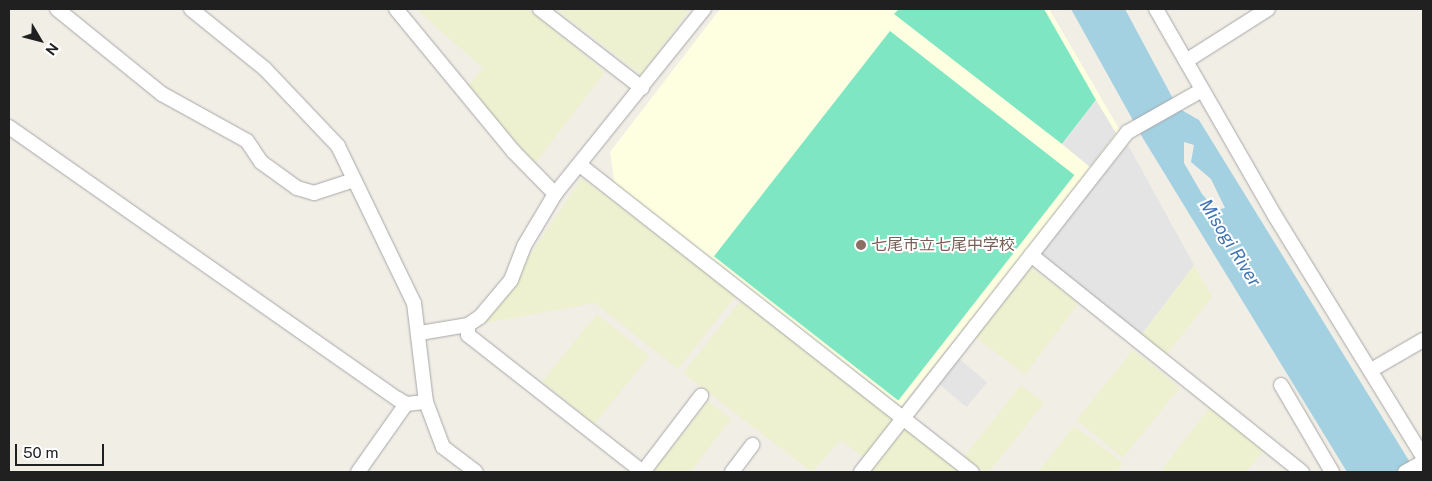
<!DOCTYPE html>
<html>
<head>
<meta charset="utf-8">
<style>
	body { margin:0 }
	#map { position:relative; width:1432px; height:481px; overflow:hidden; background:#f1eee6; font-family:"Public Sans","Noto Sans JP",sans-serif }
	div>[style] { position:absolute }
	.education>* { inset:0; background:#feffe1 }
	.farmland>* { inset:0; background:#edf1d0; transform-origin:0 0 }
	.pitch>* { inset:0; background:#7ee6c2; transform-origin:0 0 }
	.parking>* { inset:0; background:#e4e4e4; transform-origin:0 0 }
	.water>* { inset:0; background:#a3d1e2 }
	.river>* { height:21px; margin:-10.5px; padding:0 10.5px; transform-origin:10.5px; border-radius:10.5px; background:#a3d1e2 }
	.roads { filter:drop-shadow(0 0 1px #a7a7a7) drop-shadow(0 0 1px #a7a7a7) }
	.street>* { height:14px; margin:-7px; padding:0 7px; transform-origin:7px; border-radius:7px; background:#fff }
	.dots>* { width:14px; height:14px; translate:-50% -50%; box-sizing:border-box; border:2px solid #fff; border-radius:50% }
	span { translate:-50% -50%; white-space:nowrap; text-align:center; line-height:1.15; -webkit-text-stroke:4px #fff; paint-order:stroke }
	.education-label { font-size:16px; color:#785e54 }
	.left { translate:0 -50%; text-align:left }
	.water-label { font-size:18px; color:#4174b0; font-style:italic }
	.frame { position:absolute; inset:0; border:10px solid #202020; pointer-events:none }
	.north { position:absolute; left:15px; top:15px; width:50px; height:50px; -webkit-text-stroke:4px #fff; paint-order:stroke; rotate:127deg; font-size:14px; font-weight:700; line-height:20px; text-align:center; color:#202020 }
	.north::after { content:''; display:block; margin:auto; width:18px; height:22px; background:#202020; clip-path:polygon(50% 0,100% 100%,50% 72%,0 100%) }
	.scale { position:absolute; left:15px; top:444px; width:89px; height:22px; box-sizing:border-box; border:2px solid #202020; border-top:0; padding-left:6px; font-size:15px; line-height:18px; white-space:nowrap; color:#202020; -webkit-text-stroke:4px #fff; paint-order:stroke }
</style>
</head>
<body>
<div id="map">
	<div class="education">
		<div style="clip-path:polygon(720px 9px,1049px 9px,1121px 132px,901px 406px,615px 187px,610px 152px)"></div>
	</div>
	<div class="farmland">
		<div style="clip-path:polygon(416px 9px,528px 9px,605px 72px,535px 163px,467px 87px,483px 68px)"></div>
		<div style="clip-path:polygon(556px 9px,690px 9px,641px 74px)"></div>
		<div style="clip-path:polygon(582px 178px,736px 295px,678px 369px,595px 303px,484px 323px)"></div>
		<div style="clip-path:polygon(1194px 265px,1212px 297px,1166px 355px,1141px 335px)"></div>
		<div style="left:1029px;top:266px;width:62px;height:89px;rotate:37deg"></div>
		<div style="clip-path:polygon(743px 298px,895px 419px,864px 458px,841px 440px,812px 472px,683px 373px)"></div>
		<div style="left:597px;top:314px;width:67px;height:87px;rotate:39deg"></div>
		<div style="left:1133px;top:350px;width:60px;height:90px;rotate:39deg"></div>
		<div style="clip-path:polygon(1021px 385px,1044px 403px,989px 472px,984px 472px,964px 457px)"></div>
		<div style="clip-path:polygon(708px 401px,731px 419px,690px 472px,653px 472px)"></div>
		<div style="clip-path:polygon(1209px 408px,1263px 451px,1246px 472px,1160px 472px)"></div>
		<div style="clip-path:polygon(904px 425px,964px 472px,867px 472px)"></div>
		<div style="clip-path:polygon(1074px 426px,1123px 463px,1116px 472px,1038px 472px)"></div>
	</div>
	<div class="pitch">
		<div style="clip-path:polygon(899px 9px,1044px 9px,1096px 100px,1062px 144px,894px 14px)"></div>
		<div style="left:890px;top:31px;width:234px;height:286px;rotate:38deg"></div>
	</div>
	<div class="parking">
		<div style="clip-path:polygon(1096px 100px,1116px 133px,1090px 167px,1062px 144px)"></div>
		<div style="clip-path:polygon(1128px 145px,1194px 265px,1141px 335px,1039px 255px)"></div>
		<div style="left:958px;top:358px;width:38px;height:32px;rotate:40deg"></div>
	</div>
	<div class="water">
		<div style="clip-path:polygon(evenodd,1071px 9px,1125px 9px,1178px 108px,1199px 120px,1416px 472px,1347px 472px,1144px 140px,1071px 9px,1184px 142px,1194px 145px,1191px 162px,1211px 179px,1225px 208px,1216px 210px,1202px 194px,1184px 163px,1184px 142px,1071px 9px,1252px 283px,1278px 312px,1293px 342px,1252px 296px,1252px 283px)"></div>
	</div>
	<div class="river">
		<div style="left:1240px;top:260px;width:121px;rotate:58.1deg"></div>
	</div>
	<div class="roads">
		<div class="street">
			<div style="left:57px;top:9px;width:135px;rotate:39deg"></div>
			<div style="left:162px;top:94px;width:97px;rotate:28.9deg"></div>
			<div style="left:247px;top:141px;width:25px;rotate:56deg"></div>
			<div style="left:261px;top:162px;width:44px;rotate:35.8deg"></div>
			<div style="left:297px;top:188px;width:18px;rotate:16deg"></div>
			<div style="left:314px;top:193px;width:42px;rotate:-18deg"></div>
			<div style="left:191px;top:9px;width:95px;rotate:39deg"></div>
			<div style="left:265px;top:69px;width:106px;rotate:46.5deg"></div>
			<div style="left:338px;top:146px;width:174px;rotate:64.2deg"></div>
			<div style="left:414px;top:303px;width:100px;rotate:83.1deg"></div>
			<div style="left:426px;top:402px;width:48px;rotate:69.3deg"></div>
			<div style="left:443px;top:447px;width:41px;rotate:37.1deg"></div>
			<div style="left:396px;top:9px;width:185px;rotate:50.5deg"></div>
			<div style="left:514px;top:152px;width:59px;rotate:45.7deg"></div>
			<div style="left:540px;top:9px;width:129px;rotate:37.8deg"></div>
			<div style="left:1156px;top:9px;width:239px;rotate:60.1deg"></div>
			<div style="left:1275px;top:216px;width:283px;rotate:58.4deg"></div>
			<div style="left:1186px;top:61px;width:97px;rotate:-32.4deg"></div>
			<div style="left:9px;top:127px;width:475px;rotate:35deg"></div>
			<div style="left:398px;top:399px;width:9px;rotate:32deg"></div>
			<div style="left:406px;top:404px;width:20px;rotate:-6deg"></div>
			<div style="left:580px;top:165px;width:498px;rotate:38.1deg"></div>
			<div style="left:1031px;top:255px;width:347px;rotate:38.7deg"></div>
			<div style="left:468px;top:325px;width:10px;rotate:90deg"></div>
			<div style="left:468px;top:335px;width:222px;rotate:38.1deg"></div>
			<div style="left:420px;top:333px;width:49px;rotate:-9.5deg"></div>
			<div style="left:468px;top:325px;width:14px;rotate:-34deg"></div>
			<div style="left:480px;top:317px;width:48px;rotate:-50deg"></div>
			<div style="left:511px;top:280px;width:36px;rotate:-69deg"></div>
			<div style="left:524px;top:246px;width:61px;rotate:-59.2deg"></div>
			<div style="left:555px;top:194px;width:238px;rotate:-51.2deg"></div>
			<div style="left:1373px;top:369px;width:58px;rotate:-30.1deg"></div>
			<div style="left:1281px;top:385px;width:101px;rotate:59.6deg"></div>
			<div style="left:358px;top:472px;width:83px;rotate:-54.8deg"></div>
			<div style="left:643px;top:472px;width:96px;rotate:-52.7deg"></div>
			<div style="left:732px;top:472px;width:34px;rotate:-53deg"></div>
			<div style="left:861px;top:472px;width:432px;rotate:-51.9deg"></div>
			<div style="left:1128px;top:132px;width:85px;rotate:-29.6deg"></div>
			<div style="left:1405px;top:472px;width:21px;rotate:-29deg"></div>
		</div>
	</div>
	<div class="dots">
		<div style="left:861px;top:245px;background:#8d6e63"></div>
	</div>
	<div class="education-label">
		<span class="left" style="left:871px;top:245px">七尾市立七尾中学校</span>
	</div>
	<div class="water-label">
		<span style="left:1230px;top:243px;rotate:58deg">Misogi River</span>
	</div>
	<div class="frame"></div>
	<div class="north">N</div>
	<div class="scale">50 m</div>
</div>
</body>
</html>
